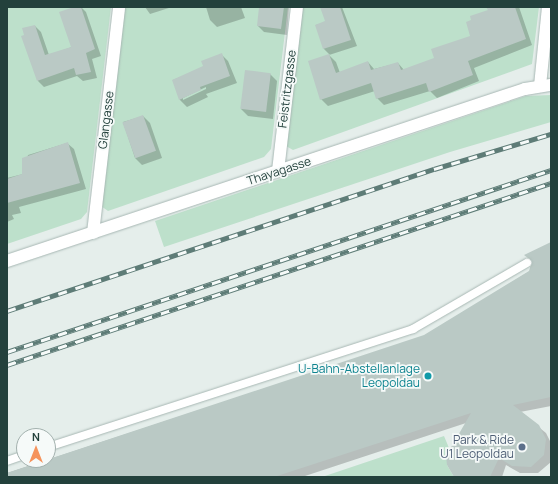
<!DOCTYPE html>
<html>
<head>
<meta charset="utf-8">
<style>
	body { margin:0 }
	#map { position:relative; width:558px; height:484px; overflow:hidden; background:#e5eeeb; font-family:Manrope,sans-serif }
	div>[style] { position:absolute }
	.green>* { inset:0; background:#bde0cb }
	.shadow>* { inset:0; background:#0003 }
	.building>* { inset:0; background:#bac9c5; transform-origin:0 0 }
	.roads { filter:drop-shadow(0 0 1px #a7b7b3) drop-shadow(0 0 1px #a7b7b3) }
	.lane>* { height:8px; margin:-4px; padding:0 4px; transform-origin:4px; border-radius:4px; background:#fff }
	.street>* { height:12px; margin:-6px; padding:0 6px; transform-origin:6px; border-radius:6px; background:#fff }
	.rail>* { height:4.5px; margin-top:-2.25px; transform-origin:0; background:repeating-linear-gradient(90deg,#f6faf9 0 9px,#5e7c77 0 18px); box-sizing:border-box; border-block:1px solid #5e7c77 }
	.dots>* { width:11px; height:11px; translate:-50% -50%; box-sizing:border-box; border:2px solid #f6faf9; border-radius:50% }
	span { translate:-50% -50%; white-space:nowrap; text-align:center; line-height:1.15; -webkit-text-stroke:3.5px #f6faf9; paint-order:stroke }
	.street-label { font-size:12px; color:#23413c }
	.culture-label { font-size:12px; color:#0d838f }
	.right { translate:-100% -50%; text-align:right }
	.service-label { font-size:12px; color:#4e5e75 }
	.frame { position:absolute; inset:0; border:8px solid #23413c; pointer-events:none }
	.north { position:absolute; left:16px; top:428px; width:40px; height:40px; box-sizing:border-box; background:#f6faf9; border:1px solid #a2b0ad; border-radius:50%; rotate:0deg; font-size:11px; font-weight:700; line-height:16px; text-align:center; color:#23413c }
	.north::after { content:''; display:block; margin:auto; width:14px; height:18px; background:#f5935c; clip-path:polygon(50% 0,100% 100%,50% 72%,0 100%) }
</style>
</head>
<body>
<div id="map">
	<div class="green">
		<div style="clip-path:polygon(7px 7px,111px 7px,87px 212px,81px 219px,7px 244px)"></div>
		<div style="clip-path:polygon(125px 7px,288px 7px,271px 149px,264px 157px,108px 211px,101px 206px)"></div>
		<div style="clip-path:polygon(303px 7px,539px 7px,532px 64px,293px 150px,286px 146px)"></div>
		<div style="clip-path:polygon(551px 95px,551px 122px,450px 152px,164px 247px,155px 221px,526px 96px)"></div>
		<div style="clip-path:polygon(444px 436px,449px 448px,447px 465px,454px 477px,322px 477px)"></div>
	</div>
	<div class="shadow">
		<div style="clip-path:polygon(77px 7px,81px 7px,86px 12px,101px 56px,92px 59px,97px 78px,83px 81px,77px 76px,44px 87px,38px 81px,35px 26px,41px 32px,49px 55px,72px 47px)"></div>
		<div style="clip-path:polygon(145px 7px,172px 7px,150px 14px)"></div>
		<div style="clip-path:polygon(206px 7px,241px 7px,245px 18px,217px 27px,210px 20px)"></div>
		<div style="clip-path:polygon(264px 7px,289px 7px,287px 35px,264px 32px,258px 26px)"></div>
		<div style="clip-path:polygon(321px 7px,342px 7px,357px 46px,329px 55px,336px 62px,340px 73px,368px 62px,374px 69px,398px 63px,404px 70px,435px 59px,471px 37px,489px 11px,488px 7px,519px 7px,532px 45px,474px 68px,479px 81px,437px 98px,430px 91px,384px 105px,377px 98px,375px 91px,328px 106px,321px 99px,309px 62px,330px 55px,324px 49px,316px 25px,327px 22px)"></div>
		<div style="clip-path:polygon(evenodd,221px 54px,228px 61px,237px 83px,206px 94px,208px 97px,187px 107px,180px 100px,173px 80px,205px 67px,221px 54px,206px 87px,206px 89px,183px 100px,183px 98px,206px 87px)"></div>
		<div style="clip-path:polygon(270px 74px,277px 81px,273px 119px,248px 116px,241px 109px)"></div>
		<div style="clip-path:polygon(143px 116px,150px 123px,162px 158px,142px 165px,135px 158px,123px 122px)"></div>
		<div style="clip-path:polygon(67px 143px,74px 149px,86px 189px,19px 207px,21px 213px,12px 215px,14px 219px,7px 222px,7px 178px,23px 174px,28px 155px)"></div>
		<div style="clip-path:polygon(551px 243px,551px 406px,520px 412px,546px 433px,551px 443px,551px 462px,538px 473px,520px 473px,506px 465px,502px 477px,455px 477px,466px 423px,302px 477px,7px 477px,7px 473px,425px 336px,530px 271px)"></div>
	</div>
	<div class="building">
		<div style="clip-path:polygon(74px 7px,81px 7px,95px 49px,86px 53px,91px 72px,76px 75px,74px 68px,37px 81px,21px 36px,24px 35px,22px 28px,35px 25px,45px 55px,71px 47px,59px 12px)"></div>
		<div style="clip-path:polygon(259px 7px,284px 7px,281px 29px,257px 26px)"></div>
		<div style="clip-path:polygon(320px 7px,340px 7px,351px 40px,323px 49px,315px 25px,325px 21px)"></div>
		<div style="clip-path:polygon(486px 7px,515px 7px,526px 39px,468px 61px,473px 75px,429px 92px,426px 83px,376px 99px,371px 83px,320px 100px,308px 61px,329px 54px,336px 73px,368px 61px,371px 70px,398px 62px,401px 70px,434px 58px,431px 49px,470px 36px,466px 22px,471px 20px,470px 16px,488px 10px)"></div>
		<div style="clip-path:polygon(222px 53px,230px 76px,200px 87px,201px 90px,179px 100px,172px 80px,203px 66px,201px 61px)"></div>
		<div style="left:245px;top:70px;width:26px;height:39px;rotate:7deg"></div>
		<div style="left:143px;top:115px;width:38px;height:22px;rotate:70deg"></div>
		<div style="clip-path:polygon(68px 142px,80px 183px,7px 203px,7px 179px,22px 174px,22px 158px)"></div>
		<div style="clip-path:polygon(551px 242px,551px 397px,513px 405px,539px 425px,546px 439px,544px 455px,531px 467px,512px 466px,499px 458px,490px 477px,454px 477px,447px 465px,446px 456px,471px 413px,274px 477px,7px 477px,7px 473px,424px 335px,529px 271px,532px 261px,524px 255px)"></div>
	</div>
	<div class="roads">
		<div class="lane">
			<div style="left:48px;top:447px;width:384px;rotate:-17.9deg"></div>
			<div style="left:413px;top:329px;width:132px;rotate:-30.1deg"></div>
			<div style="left:7px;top:461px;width:18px;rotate:-19deg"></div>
		</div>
		<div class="street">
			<div style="left:540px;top:86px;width:79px;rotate:-84.2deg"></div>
			<div style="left:278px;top:171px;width:165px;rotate:-83.4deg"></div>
			<div style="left:93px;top:233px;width:227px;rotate:-83.4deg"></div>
			<div style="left:7px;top:261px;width:546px;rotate:-18.37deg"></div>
			<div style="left:525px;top:89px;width:26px;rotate:-9deg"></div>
		</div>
	</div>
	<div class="rail">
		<div style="left:7px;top:311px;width:450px;rotate:-18.4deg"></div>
		<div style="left:434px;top:169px;width:122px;rotate:-16.7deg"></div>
		<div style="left:7px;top:352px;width:574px;rotate:-18.5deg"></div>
		<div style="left:7px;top:365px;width:574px;rotate:-18.5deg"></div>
	</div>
	<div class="dots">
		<div style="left:428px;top:376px;background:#0f9aa8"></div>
		<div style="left:522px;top:447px;background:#5c6f8a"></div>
	</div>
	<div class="street-label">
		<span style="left:287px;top:89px;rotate:-83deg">Feistritzgasse</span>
		<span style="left:106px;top:120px;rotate:-83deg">Glangasse</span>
		<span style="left:279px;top:171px;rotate:-18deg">Thayagasse</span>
	</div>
	<div class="culture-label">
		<span class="right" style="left:420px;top:376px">U-Bahn-Abstellanlage<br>Leopoldau</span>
	</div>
	<div class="service-label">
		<span class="right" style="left:514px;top:447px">Park &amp; Ride<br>U1 Leopoldau</span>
	</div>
	<div class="frame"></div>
	<div class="north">N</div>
</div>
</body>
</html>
